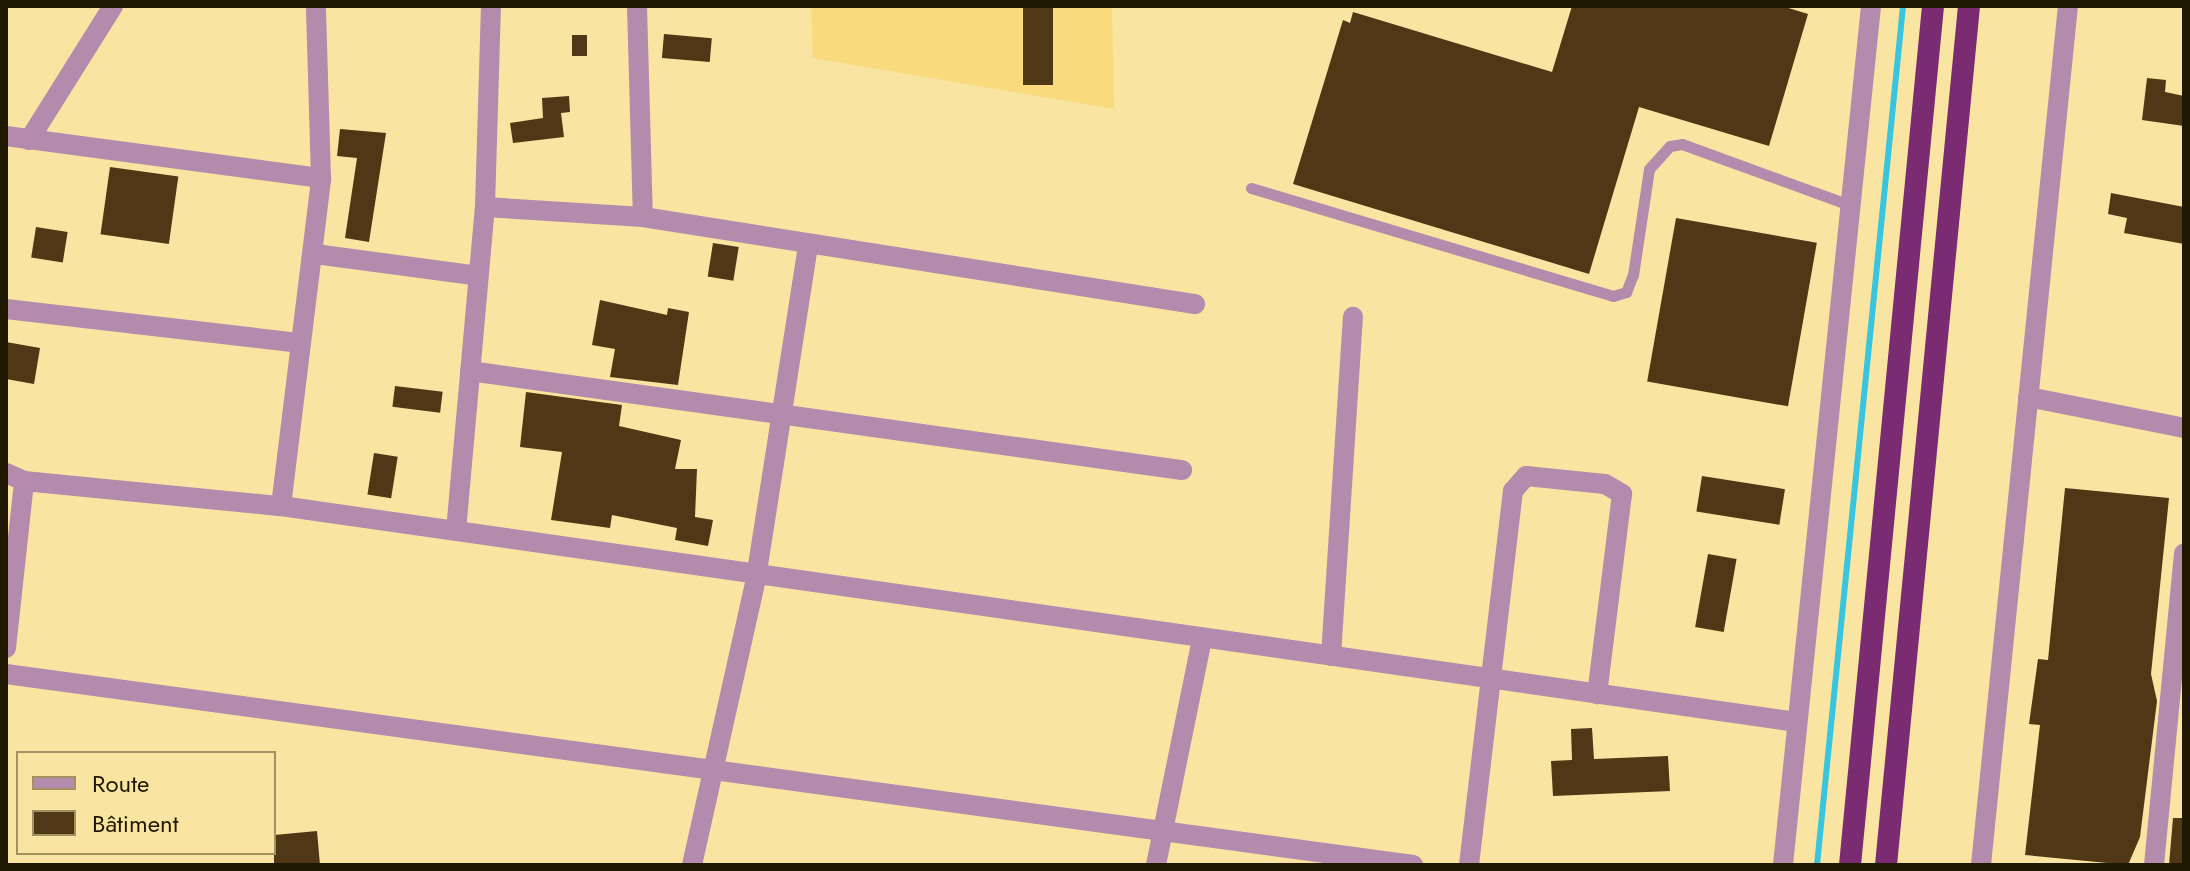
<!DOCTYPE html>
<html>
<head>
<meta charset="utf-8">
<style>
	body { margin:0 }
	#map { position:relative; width:2190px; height:871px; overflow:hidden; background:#fae4a2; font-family:Jost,sans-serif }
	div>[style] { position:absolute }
	.built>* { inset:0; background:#f9da7c }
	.stream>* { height:6px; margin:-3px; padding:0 3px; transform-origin:3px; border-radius:3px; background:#38c5dd }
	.building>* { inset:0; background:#503715; transform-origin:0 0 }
	.service>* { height:11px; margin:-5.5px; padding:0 5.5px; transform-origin:5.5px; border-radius:5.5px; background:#b38bac }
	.minor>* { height:20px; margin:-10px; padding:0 10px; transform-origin:10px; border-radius:10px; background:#b38bac }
	.trunk>* { height:22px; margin:-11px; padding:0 11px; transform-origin:11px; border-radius:11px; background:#7a2b72 }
	span { translate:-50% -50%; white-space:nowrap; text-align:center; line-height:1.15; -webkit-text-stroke:8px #fae4a2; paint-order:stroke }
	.frame { position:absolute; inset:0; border:8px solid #201800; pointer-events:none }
	.legend { position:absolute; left:16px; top:751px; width:260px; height:104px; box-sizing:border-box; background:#fae4a2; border:2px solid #a39261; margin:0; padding:10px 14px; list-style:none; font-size:24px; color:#201800 }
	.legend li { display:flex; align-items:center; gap:16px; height:40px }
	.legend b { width:40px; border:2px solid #a39261 }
</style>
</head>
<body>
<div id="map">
	<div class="built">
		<div style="clip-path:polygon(811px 6px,1112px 6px,1114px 109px,813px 58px)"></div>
	</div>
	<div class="stream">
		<div style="left:1817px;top:865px;width:863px;rotate:-84.28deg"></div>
	</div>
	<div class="building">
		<div style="left:1023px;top:6px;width:30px;height:79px"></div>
		<div style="clip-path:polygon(1572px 6px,1782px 6px,1808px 14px,1769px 146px,1639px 107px,1589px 274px,1293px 184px,1343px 20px,1350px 23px,1353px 12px,1552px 72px)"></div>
		<div style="left:664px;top:34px;width:48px;height:24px;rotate:5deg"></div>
		<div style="left:572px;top:35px;width:15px;height:21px"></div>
		<div style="clip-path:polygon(2147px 78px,2166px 80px,2165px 92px,2184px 96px,2184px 126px,2142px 120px)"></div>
		<div style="clip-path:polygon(569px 96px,570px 112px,561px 113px,564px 137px,513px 143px,510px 123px,543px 118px,542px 98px)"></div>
		<div style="clip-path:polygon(340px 129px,386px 133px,369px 242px,345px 238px,357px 158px,337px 156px)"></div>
		<div style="left:110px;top:167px;width:69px;height:68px;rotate:8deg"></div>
		<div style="clip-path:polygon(2111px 193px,2184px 207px,2184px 244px,2124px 233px,2127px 218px,2108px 214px)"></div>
		<div style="left:1676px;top:218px;width:143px;height:166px;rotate:10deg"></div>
		<div style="left:36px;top:227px;width:32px;height:31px;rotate:9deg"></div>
		<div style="left:713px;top:243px;width:26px;height:34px;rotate:9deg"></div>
		<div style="clip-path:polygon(600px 300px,667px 315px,668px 308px,689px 312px,678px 385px,610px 377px,615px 349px,592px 345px)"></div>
		<div style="clip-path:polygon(6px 342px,40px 348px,34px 384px,6px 379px)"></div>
		<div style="left:395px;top:386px;width:48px;height:21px;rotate:7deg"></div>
		<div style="clip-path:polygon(526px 392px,622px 405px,619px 426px,681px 440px,675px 469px,697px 469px,695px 517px,713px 520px,708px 546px,675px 540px,677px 528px,612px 515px,610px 528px,551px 520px,562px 452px,520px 447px)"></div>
		<div style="left:374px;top:453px;width:24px;height:42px;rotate:9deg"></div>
		<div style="left:1702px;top:476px;width:84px;height:36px;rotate:9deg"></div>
		<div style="clip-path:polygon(2065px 488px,2169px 498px,2151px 674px,2157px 701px,2140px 837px,2128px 865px,2025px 855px,2040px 725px,2029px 724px,2038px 659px,2048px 660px)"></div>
		<div style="left:1708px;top:554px;width:29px;height:74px;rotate:10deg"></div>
		<div style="clip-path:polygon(1592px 728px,1594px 759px,1668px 756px,1670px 791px,1553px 796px,1551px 761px,1572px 760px,1571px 729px)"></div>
		<div style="clip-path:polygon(2173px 818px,2184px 818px,2184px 865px,2169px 865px)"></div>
		<div style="clip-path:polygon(317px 831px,320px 865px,274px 865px,274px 835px)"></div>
	</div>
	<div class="service">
		<div style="left:1251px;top:188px;width:378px;rotate:16.6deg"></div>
		<div style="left:1613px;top:296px;width:14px;rotate:-17deg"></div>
		<div style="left:1626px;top:292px;width:18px;rotate:-68deg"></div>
		<div style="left:1633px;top:275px;width:107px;rotate:-81.4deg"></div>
		<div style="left:1649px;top:169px;width:31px;rotate:-48deg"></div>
		<div style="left:1670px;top:146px;width:12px;rotate:-9deg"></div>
		<div style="left:1682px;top:144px;width:179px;rotate:20deg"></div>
	</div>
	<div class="minor">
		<div style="left:637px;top:6px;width:211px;rotate:88.4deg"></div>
		<div style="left:6px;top:136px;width:318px;rotate:7.6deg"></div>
		<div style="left:29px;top:140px;width:158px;rotate:-57.9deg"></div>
		<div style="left:485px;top:207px;width:158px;rotate:3.6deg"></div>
		<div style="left:643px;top:217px;width:559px;rotate:8.96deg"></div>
		<div style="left:315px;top:254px;width:165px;rotate:7.6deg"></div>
		<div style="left:6px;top:309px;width:297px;rotate:6.6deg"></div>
		<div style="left:470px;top:371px;width:719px;rotate:7.92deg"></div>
		<div style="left:2028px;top:397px;width:159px;rotate:11.2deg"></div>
		<div style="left:6px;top:473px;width:20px;rotate:24deg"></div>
		<div style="left:24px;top:481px;width:258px;rotate:5.6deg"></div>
		<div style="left:281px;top:506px;width:1531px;rotate:8.11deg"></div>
		<div style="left:281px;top:506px;width:330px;rotate:-83deg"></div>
		<div style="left:321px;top:178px;width:172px;rotate:-91.7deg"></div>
		<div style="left:456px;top:531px;width:325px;rotate:-84.9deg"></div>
		<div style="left:485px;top:207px;width:201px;rotate:-88.3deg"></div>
		<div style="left:6px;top:648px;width:168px;rotate:-83.8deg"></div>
		<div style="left:1331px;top:656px;width:340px;rotate:-86.3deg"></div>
		<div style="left:6px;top:674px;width:1420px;rotate:7.73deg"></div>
		<div style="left:692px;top:865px;width:294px;rotate:-77.4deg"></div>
		<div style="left:756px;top:578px;width:337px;rotate:-81.1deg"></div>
		<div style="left:1156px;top:865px;width:232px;rotate:-78.5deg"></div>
		<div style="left:1469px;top:865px;width:377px;rotate:-83.3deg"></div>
		<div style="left:1513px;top:491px;width:20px;rotate:-49deg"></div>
		<div style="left:1526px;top:476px;width:79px;rotate:5.8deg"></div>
		<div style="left:1605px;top:484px;width:20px;rotate:30deg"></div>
		<div style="left:1622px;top:494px;width:202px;rotate:97.1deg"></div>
		<div style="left:1783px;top:865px;width:863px;rotate:-84.15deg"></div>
		<div style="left:1981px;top:865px;width:863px;rotate:-84.22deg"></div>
		<div style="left:2154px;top:865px;width:313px;rotate:-84.5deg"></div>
	</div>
	<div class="trunk">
		<div style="left:1850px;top:865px;width:863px;rotate:-84.48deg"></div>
		<div style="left:1886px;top:865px;width:863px;rotate:-84.48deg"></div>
	</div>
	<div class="frame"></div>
	<ul class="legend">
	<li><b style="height:10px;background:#b38bac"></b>Route</li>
	<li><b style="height:22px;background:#503715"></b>Bâtiment</li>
	</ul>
</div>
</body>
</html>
